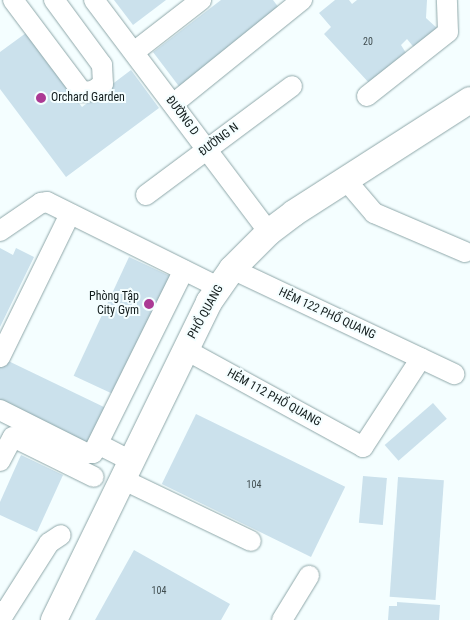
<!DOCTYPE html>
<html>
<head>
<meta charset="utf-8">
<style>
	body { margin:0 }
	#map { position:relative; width:470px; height:620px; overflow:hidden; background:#f4feff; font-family:"Roboto Condensed",sans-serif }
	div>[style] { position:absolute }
	.building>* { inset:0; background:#cbe1ec; transform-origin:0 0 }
	.roads { filter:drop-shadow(0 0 1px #8ea7a9) drop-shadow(0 0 1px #8ea7a9) }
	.minor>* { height:20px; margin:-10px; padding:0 10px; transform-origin:10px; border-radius:10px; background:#fff }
	.major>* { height:26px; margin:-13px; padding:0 13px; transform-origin:13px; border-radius:13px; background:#fff }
	.dots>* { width:14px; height:14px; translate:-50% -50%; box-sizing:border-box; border:2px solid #f4feff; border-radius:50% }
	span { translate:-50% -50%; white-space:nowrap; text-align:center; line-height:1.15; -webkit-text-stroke:4px #f4feff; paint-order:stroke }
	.number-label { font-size:10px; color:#404d50 }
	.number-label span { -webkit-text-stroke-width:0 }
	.poi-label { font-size:12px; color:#121c1c }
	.left { translate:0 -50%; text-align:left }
	.right { translate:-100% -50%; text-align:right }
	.street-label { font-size:12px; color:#121c1c }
</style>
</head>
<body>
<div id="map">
	<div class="building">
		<div style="clip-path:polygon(114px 0,166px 0,133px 25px)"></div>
		<div style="clip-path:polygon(221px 0,273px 0,282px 12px,181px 89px,153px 52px)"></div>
		<div style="clip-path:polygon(335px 0,349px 0,352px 4px,357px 0,427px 0,426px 18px,438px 29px,416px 50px,407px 39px,401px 45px,406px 53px,370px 84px,324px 34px,331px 27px,319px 13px)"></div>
		<div style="clip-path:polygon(26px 33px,82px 107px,131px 70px,159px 108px,66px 177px,0 89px,0 52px)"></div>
		<div style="clip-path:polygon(0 248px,13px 255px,16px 248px,34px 257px,0 327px)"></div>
		<div style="left:129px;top:257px;width:47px;height:131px;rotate:25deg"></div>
		<div style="clip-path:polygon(0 357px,106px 408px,87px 447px,0 405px)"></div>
		<div style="left:433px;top:403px;width:21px;height:64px;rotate:49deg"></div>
		<div style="left:196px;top:414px;width:166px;height:78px;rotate:26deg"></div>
		<div style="clip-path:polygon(21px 455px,63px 475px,37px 532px,0 515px,0 502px)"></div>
		<div style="left:363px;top:476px;width:24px;height:47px;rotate:5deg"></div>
		<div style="left:398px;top:477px;width:46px;height:120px;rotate:4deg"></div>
		<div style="clip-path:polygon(134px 550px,230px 604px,221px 620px,95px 620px)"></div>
		<div style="clip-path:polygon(397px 602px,440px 605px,439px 620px,388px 620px,389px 606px,397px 606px)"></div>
	</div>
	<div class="roads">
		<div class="minor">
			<div style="left:13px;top:0;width:115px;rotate:53.1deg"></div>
			<div style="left:82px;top:92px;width:11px;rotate:-5deg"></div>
			<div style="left:93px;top:91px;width:12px;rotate:-35deg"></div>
			<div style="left:103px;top:84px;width:19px;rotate:-93deg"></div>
			<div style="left:102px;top:65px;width:81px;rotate:-126.4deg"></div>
			<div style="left:94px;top:0;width:291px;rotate:53deg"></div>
			<div style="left:134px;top:52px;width:85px;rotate:-37.8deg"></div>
			<div style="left:367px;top:96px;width:103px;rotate:-38.3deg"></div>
			<div style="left:448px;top:32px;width:32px;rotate:-92deg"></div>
			<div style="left:173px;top:104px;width:166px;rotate:-38.9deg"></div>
			<div style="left:345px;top:179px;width:45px;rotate:49.5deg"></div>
			<div style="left:374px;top:213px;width:99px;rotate:23.2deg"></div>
			<div style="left:146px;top:195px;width:182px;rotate:-36.7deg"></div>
			<div style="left:0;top:231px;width:50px;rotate:-34.3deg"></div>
			<div style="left:41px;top:203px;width:6px;rotate:-9deg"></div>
			<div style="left:47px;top:202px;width:191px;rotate:26.4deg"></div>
			<div style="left:232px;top:269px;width:246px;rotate:25.3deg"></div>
			<div style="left:186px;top:350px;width:202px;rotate:28.7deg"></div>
			<div style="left:363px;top:447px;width:106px;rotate:-56.9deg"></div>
			<div style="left:0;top:357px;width:159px;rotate:-63.9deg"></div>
			<div style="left:0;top:410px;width:96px;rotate:26.6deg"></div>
			<div style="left:86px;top:453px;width:7px"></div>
			<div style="left:93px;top:453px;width:204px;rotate:-63.6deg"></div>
			<div style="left:98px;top:444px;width:37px;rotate:27deg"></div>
			<div style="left:0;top:461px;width:27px;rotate:-62deg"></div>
			<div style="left:13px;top:437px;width:90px;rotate:26.3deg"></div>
			<div style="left:122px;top:479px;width:143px;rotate:25.7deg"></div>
			<div style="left:0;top:611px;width:5px;rotate:37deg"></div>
			<div style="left:4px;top:614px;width:84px;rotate:-57.6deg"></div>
			<div style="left:49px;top:543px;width:14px;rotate:-34deg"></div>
			<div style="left:282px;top:620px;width:52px;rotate:-58.5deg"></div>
		</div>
		<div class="major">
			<div style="left:54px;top:620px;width:354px;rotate:-64deg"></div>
			<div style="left:209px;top:302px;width:40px;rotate:-55.1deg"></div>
			<div style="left:232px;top:269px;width:52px;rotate:-45deg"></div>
			<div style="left:269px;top:232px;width:31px;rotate:-37deg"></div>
			<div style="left:294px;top:213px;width:209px;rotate:-32.7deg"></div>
		</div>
	</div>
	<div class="dots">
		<div style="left:41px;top:98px;background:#ac3a94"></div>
		<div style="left:149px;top:304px;background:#ac3a94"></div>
	</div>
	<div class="number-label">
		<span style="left:368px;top:42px">20</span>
		<span style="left:254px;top:485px">104</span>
		<span style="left:159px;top:591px">104</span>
	</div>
	<div class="poi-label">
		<span class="left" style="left:51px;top:98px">Orchard Garden</span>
		<span class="right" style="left:139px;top:304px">Phòng Tập<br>City Gym</span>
	</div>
	<div class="street-label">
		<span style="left:182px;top:116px;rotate:53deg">ĐƯỜNG D</span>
		<span style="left:219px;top:140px;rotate:-37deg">ĐƯỜNG N</span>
		<span style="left:206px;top:312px;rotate:-61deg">PHỔ QUANG</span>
		<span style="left:327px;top:314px;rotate:25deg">HẺM 122 PHỔ QUANG</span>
		<span style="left:274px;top:398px;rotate:29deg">HẺM 112 PHỔ QUANG</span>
	</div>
</div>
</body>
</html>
